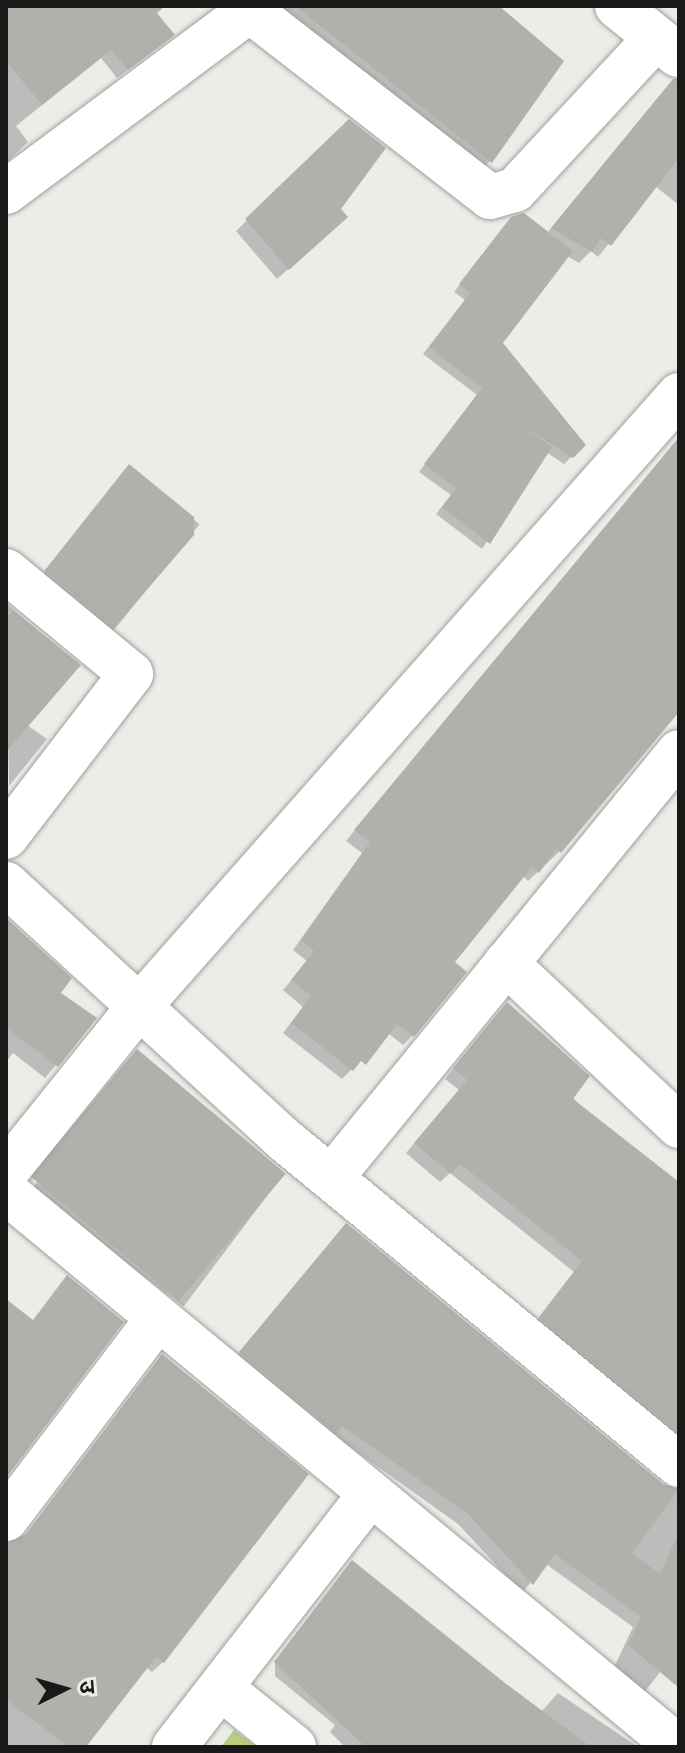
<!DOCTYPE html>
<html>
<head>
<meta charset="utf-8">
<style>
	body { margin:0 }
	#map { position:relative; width:685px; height:1753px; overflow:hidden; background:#ecede9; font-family:Ubuntu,"Noto Sans Devanagari",sans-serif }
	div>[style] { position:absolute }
	.green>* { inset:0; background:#bacc7d }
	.shadow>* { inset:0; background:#0003; transform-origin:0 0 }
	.building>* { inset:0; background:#b0b1ad; transform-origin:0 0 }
	.roads { filter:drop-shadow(0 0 2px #9fa09c) drop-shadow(0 0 2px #9fa09c) }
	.minor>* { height:44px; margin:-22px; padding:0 22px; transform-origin:22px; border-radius:22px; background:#fff }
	span { translate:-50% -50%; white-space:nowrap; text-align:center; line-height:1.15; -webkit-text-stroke:8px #ecede9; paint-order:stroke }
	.frame { position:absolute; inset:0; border:8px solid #191917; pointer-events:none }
	.north { position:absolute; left:24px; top:1649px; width:80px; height:80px; -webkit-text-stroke:6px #ecede9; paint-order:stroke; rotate:85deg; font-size:22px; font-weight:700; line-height:32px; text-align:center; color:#191917 }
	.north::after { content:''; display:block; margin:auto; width:28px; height:36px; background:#191917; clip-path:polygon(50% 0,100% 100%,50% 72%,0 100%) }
</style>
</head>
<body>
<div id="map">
	<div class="green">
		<div style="clip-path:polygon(234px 1730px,256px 1747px,221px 1747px)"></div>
	</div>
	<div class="shadow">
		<div style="clip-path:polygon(6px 6px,149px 6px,162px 44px,117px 78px,101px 58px,16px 126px,28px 142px,6px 163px)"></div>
		<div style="clip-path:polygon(276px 6px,493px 6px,490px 161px,481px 170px)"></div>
		<div style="clip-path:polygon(679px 98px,679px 205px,655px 186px,598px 257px,591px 251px,579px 263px,567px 256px,500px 343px,583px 445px,564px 464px,546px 452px,482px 549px,436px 514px,451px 495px,419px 472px,477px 395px,423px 354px,465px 300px,454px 292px,504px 226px,547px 233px,656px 100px)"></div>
		<div style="clip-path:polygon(349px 122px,335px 228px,277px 279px,236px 231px)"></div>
		<div style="clip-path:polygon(679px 439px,679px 687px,559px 852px,528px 881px,522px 875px,452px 962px,412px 1036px,403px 1045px,388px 1033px,342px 1079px,283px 1033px,303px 1007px,283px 990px,307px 961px,293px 950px,362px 853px,346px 841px)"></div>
		<div style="left:129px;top:467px;width:91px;height:151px;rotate:39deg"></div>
		<div style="clip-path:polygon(6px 603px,78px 666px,27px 725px,47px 739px,9px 786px)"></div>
		<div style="clip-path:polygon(6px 921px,58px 993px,94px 1019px,45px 1078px,13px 1053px,6px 1062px)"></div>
		<div style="clip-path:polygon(497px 1014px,679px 1214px,679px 1450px,531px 1328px,574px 1272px,450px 1173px,440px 1182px,406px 1153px,459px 1090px,445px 1079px)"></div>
		<div style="left:129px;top:1060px;width:192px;height:164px;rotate:37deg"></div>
		<div style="clip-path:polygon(337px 1236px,662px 1486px,679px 1489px,679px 1648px,639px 1699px,610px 1676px,633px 1627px,546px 1564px,522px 1593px,458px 1524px,231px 1362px)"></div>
		<div style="clip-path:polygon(163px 1356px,163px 1662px,152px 1672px,146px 1667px,85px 1747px,6px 1747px,6px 1545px,23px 1538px)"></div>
		<div style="clip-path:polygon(275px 1660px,541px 1712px,558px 1693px,638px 1747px,345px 1747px,330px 1732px,335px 1725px,275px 1676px)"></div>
	</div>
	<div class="building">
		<div style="clip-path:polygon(6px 6px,165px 6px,157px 13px,175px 35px,128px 70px,111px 50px,42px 105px,6px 61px)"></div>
		<div style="clip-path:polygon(295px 6px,499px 6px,564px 61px,492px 163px)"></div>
		<div style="clip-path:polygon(673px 79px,679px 79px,679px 158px,611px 246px,601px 238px,592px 252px,551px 228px)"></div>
		<div style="clip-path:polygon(349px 119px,386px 148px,341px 209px,348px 217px,289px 270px,245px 219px)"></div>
		<div style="clip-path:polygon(524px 213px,573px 251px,503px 343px,586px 445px,573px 458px,518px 423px,552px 447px,490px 544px,442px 507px,456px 488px,424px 464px,482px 388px,429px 347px,470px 293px,459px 284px,511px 217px)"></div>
		<div style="clip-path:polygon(679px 437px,679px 712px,561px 853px,556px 849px,539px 873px,532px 867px,455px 962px,467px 972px,414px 1037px,397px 1024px,366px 1065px,361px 1061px,353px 1071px,291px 1023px,311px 996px,291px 980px,314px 951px,301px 940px,370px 842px,354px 830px)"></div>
		<div style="clip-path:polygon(129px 464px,194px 517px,194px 535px,114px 628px,45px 570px)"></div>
		<div style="clip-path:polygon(13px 610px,81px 665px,6px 752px,6px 619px)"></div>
		<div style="clip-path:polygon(6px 918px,72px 978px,61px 993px,97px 1018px,58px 1067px,6px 1028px)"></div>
		<div style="clip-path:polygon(507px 1002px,590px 1076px,573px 1099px,679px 1182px,679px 1433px,539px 1317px,582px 1261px,460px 1164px,451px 1174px,414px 1143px,467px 1080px,453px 1068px)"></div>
		<div style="left:137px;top:1049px;width:194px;height:166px;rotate:40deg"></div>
		<div style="clip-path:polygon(346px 1223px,663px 1484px,679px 1489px,632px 1553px,660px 1574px,679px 1532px,679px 1688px,628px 1645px,641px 1617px,555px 1554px,533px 1585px,468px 1514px,342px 1426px,337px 1433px,239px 1352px)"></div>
		<div style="clip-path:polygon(67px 1275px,124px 1322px,6px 1478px,6px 1299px,33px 1320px)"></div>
		<div style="clip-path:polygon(162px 1354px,309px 1474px,164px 1663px,156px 1657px,86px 1747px,69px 1747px,6px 1700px,6px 1543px,26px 1534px)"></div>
		<div style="clip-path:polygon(352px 1560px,505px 1683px,591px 1747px,366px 1747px,274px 1662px)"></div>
	</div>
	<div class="roads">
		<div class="minor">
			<div style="left:244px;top:6px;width:311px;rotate:37.8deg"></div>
			<div style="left:490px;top:197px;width:26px;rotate:-16deg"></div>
			<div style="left:515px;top:190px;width:207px;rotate:-47.2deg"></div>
			<div style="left:617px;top:6px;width:78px;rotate:38.8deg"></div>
			<div style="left:6px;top:192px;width:304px;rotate:-36.7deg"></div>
			<div style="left:6px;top:571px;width:162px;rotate:39.5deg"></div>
			<div style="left:131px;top:674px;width:205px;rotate:127.5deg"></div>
			<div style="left:6px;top:884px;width:381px;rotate:42.6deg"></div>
			<div style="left:287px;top:1142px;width:508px;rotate:39.49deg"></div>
			<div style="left:506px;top:963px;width:238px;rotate:43.3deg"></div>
			<div style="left:6px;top:1172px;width:209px;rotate:-51.2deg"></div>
			<div style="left:137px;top:1009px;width:819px;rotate:-48.56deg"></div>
			<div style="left:331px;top:1178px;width:550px;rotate:-50.75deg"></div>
			<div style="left:6px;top:1192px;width:872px;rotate:39.55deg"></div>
			<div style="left:6px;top:1519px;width:247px;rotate:-52.9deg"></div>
			<div style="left:221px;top:1688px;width:94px;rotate:38.9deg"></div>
			<div style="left:174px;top:1747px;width:318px;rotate:-52.2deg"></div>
		</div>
	</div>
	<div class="frame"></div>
	<div class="north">उ</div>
</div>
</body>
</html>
